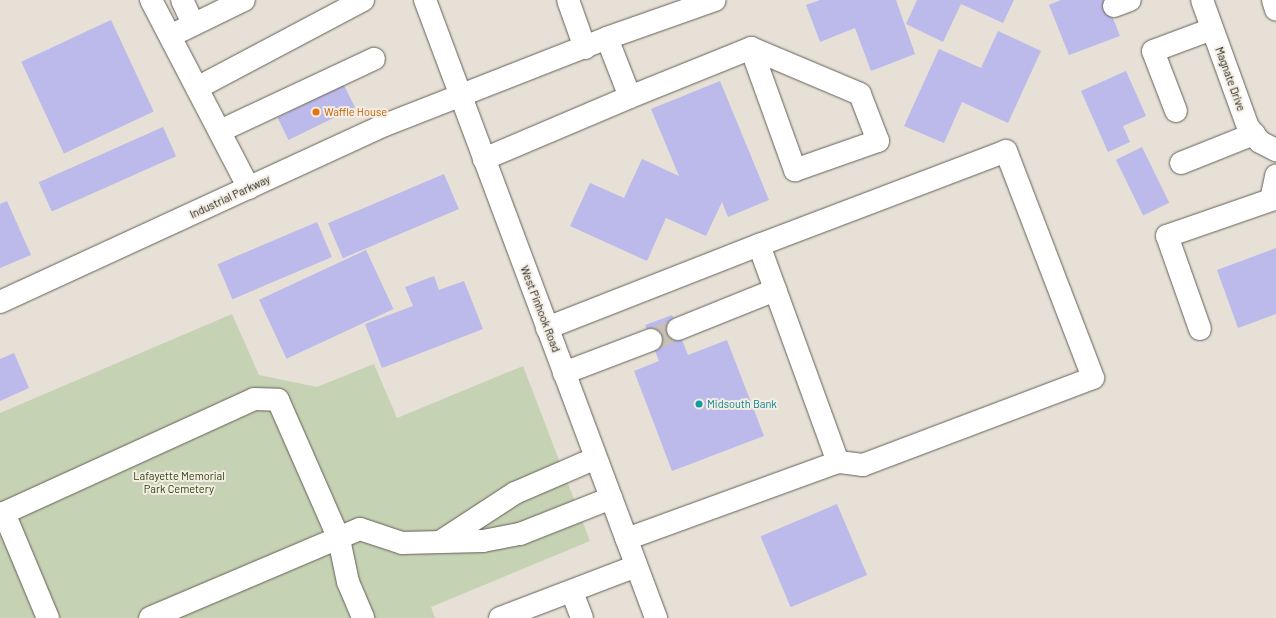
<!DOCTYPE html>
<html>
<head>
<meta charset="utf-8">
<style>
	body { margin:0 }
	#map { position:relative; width:1276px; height:618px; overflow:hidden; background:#e6e0d6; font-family:Barlow,sans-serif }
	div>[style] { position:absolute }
	.green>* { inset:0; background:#c5d3b4 }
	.building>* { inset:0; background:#bcb9eb; transform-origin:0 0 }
	.minor-tunnel>* { height:22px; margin-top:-11px; transform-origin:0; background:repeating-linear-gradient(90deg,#c7c1b8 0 22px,transparent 0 33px) }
	.roads { filter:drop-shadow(0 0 1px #645f57) drop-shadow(0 0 1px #645f57) }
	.minor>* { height:22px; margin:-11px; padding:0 11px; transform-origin:11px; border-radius:11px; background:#fff }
	.major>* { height:22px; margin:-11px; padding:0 11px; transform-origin:11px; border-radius:11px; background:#fff }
	.dots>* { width:11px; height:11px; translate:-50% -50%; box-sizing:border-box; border:2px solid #f3ede3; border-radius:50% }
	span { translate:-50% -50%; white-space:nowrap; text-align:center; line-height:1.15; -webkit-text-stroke:4px #f3ede3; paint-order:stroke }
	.street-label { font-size:11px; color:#151410 }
	.food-label { font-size:11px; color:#c56008 }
	.left { translate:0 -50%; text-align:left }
	.culture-label { font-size:11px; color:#0d838f }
	.park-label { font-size:11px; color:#2f410b }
</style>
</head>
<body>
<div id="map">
	<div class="green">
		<div style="clip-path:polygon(232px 314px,259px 375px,317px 387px,374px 364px,397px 418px,523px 366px,590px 541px,431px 607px,435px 618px,0 618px,0 413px)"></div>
	</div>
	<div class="building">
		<div style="clip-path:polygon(820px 0,896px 0,915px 54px,871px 71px,855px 28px,820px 42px,806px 5px)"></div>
		<div style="clip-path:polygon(917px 0,1014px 0,1003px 23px,961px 4px,943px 42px,906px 24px)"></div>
		<div style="clip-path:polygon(1061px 0,1106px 0,1120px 36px,1069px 55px,1049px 5px)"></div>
		<div style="left:111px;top:20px;width:101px;height:99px;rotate:65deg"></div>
		<div style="clip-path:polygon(998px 31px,1041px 51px,1008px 123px,962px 102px,944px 143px,904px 126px,939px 49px,981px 68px)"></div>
		<div style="clip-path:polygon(1126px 71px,1146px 116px,1123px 126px,1130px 142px,1108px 152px,1081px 91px)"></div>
		<div style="clip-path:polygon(720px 81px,769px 200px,728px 217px,722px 202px,706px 236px,666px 218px,647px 261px,570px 226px,590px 183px,624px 198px,642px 159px,679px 176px,651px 109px)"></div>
		<div style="left:344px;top:85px;width:25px;height:74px;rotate:64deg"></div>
		<div style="left:163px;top:127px;width:32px;height:136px;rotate:66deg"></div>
		<div style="left:1142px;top:147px;width:62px;height:29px;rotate:64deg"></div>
		<div style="left:444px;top:174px;width:38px;height:126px;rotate:67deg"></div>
		<div style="clip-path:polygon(7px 201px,31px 255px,0 268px,0 204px)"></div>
		<div style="left:317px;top:222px;width:38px;height:108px;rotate:67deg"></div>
		<div style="clip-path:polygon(1276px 248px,1276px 314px,1238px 328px,1217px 270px)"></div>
		<div style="left:366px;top:250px;width:65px;height:118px;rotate:65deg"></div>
		<div style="clip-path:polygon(434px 276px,439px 290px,464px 281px,483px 329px,382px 368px,365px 324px,413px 306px,405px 287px)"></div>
		<div style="clip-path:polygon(672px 315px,688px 355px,727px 340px,764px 436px,672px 471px,634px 371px,659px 361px,645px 325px)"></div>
		<div style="clip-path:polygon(14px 353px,29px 388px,0 401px,0 359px)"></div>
		<div style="left:837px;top:504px;width:77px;height:83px;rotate:67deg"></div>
	</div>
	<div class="minor-tunnel">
		<div style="left:651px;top:340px;width:29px;rotate:-22deg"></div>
	</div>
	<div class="roads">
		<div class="minor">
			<div style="left:151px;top:0;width:212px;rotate:62.5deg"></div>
			<div style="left:182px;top:0;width:26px;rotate:65deg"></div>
			<div style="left:568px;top:0;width:51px;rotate:70.5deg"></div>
			<div style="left:1202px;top:0;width:135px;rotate:70.1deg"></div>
			<div style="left:1248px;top:127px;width:19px;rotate:51deg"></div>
			<div style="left:1260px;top:142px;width:18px;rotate:27deg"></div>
			<div style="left:1273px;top:0;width:10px;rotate:73deg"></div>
			<div style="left:1114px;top:6px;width:17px;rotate:-21deg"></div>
			<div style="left:170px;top:36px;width:82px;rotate:-25.9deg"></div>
			<div style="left:607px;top:38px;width:114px;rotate:-19.4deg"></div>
			<div style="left:197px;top:88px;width:188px;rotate:-27.9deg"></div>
			<div style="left:630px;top:97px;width:131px;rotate:-22deg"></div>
			<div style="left:751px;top:48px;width:130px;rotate:70.2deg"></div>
			<div style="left:795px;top:170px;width:88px;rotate:-19.3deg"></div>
			<div style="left:878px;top:141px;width:50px;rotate:-111deg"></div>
			<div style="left:860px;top:94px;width:118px;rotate:-157.1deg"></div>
			<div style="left:1176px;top:111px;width:64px;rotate:-111deg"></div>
			<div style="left:1153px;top:51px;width:63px;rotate:-20.4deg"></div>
			<div style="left:220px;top:131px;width:170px;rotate:-25.1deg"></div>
			<div style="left:1181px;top:163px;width:79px;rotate:-21.7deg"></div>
			<div style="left:759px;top:245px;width:264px;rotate:-20.8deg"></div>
			<div style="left:1006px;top:151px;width:243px;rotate:69deg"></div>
			<div style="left:1093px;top:378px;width:246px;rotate:159.3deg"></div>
			<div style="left:863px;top:465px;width:25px;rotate:-173deg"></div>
			<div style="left:0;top:302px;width:424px;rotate:-24.7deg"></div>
			<div style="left:385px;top:125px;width:238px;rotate:-21.4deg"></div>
			<div style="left:607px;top:38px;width:63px;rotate:68.7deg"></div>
			<div style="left:630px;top:97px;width:159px;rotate:157deg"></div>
			<div style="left:547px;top:328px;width:228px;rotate:-21.4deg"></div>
			<div style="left:759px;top:245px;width:231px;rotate:70deg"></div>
			<div style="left:838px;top:462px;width:225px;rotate:160deg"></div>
			<div style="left:678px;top:329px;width:105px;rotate:-21.9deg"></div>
			<div style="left:1200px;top:329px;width:99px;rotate:-109.5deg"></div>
			<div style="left:1167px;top:236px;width:110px;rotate:-19.1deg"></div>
			<div style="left:1271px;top:200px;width:25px;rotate:-78deg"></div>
			<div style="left:564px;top:373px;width:93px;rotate:-20.8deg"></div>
			<div style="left:4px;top:513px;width:275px;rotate:-24.5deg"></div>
			<div style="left:254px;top:399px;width:24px;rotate:2deg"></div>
			<div style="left:278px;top:400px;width:152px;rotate:66.3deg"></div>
			<div style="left:339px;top:539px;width:44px;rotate:78.2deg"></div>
			<div style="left:348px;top:582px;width:39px;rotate:67deg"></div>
			<div style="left:0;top:515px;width:4px;rotate:-27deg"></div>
			<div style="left:4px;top:513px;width:114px;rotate:67.3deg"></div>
			<div style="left:440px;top:542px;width:90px;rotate:-33.2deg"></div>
			<div style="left:515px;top:493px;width:88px;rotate:-23.4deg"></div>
			<div style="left:572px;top:592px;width:28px;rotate:69deg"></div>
			<div style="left:150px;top:618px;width:228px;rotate:-23deg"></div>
			<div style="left:360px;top:529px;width:44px;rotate:18.4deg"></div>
			<div style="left:402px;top:543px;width:81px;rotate:-1.4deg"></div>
			<div style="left:483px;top:541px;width:38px;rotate:-11deg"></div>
			<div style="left:520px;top:534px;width:98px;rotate:-21.6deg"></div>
			<div style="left:500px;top:618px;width:146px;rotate:-20.9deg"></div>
		</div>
		<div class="major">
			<div style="left:425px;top:0;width:660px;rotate:69.5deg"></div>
		</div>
	</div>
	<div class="dots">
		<div style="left:316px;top:112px;background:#e8710a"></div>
		<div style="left:699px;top:404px;background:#0f9aa8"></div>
	</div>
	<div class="street-label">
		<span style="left:1230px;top:79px;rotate:70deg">Magnate Drive</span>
		<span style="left:230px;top:197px;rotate:-25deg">Industrial Parkway</span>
		<span style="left:540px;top:309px;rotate:69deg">West Pinhook Road</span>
	</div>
	<div class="food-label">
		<span class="left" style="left:324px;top:112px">Waffle House</span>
	</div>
	<div class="culture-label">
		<span class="left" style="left:707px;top:404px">Midsouth Bank</span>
	</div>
	<div class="park-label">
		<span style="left:179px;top:483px">Lafayette Memorial<br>Park Cemetery</span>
	</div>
</div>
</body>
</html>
